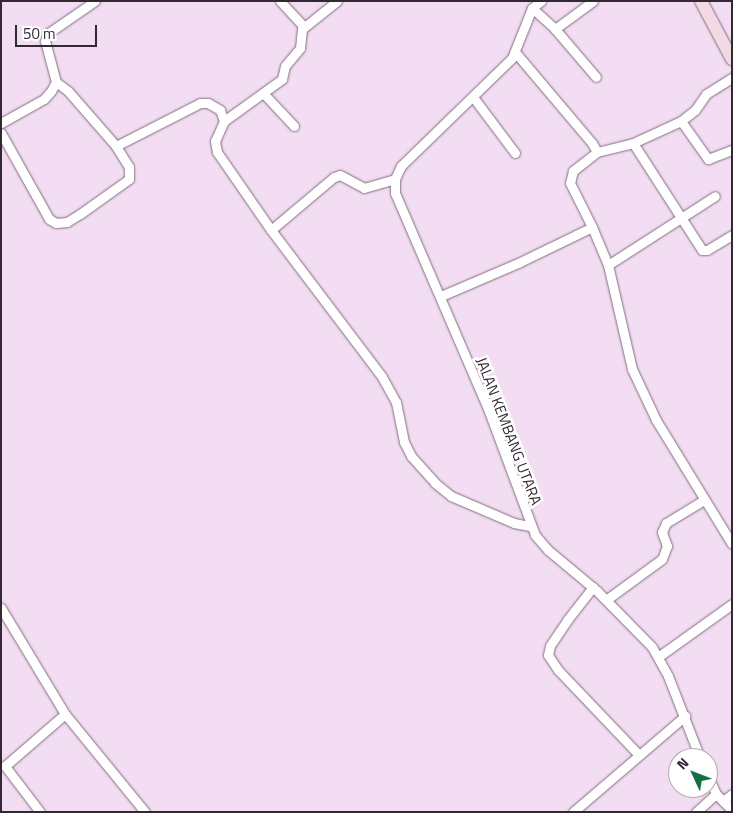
<!DOCTYPE html>
<html>
<head>
<meta charset="utf-8">
<style>
	body { margin:0 }
	#map { position:relative; width:733px; height:813px; overflow:hidden; background:#f2ddf2; font-family:"Titillium Web",sans-serif }
	div>[style] { position:absolute }
	.roads { filter:drop-shadow(0 0 1px #816e81) drop-shadow(0 0 1px #816e81) }
	.street>* { height:9px; margin:-4.5px; padding:0 4.5px; transform-origin:4.5px; border-radius:4.5px; background:#fff }
	.secondary>* { height:12px; margin:-6px; padding:0 6px; transform-origin:6px; border-radius:6px; background:#f3dae2 }
	span { translate:-50% -50%; white-space:nowrap; text-align:center; line-height:1.15; -webkit-text-stroke:5px #fff; paint-order:stroke }
	.street-label { font-size:15px; color:#322a32 }
	.frame { position:absolute; inset:0; border:2px solid #322a32; pointer-events:none }
	.north { position:absolute; left:668px; top:748px; width:50px; height:50px; box-sizing:border-box; background:#fff; border:1px solid #adaaad; border-radius:50%; rotate:313deg; font-size:14px; font-weight:700; line-height:20px; text-align:center; color:#322a32 }
	.north::after { content:''; display:block; margin:auto; width:18px; height:22px; background:#166f43; clip-path:polygon(50% 0,100% 100%,50% 72%,0 100%) }
	.scale { position:absolute; left:15px; top:25px; width:82px; height:22px; box-sizing:border-box; border:2px solid #322a32; border-top:0; padding-left:6px; font-size:15px; line-height:18px; white-space:nowrap; color:#322a32; -webkit-text-stroke:4px #fff; paint-order:stroke }
</style>
</head>
<body>
<div id="map">
	<div class="roads">
		<div class="street">
			<div style="left:280px;top:1px;width:35px;rotate:47deg"></div>
			<div style="left:541px;top:1px;width:11px;rotate:142deg"></div>
			<div style="left:532px;top:8px;width:54px;rotate:111.8deg"></div>
			<div style="left:512px;top:58px;width:155px;rotate:135.8deg"></div>
			<div style="left:401px;top:166px;width:14px;rotate:115deg"></div>
			<div style="left:395px;top:179px;width:14px;rotate:90deg"></div>
			<div style="left:395px;top:193px;width:235px;rotate:66.7deg"></div>
			<div style="left:488px;top:409px;width:134px;rotate:69.5deg"></div>
			<div style="left:535px;top:535px;width:20px;rotate:49deg"></div>
			<div style="left:548px;top:550px;width:64px;rotate:39.9deg"></div>
			<div style="left:597px;top:591px;width:78px;rotate:45.5deg"></div>
			<div style="left:652px;top:647px;width:33px;rotate:61deg"></div>
			<div style="left:668px;top:676px;width:88px;rotate:68.7deg"></div>
			<div style="left:532px;top:8px;width:31px;rotate:42deg"></div>
			<div style="left:555px;top:29px;width:63px;rotate:49.5deg"></div>
			<div style="left:555px;top:29px;width:47px;rotate:-36.4deg"></div>
			<div style="left:515px;top:52px;width:119px;rotate:49.8deg"></div>
			<div style="left:592px;top:143px;width:10px;rotate:61deg"></div>
			<div style="left:597px;top:152px;width:31px;rotate:142deg"></div>
			<div style="left:573px;top:171px;width:12px;rotate:104deg"></div>
			<div style="left:570px;top:183px;width:49px;rotate:63.4deg"></div>
			<div style="left:592px;top:227px;width:41px;rotate:67.2deg"></div>
			<div style="left:608px;top:265px;width:107px;rotate:77deg"></div>
			<div style="left:632px;top:369px;width:56px;rotate:64.8deg"></div>
			<div style="left:656px;top:420px;width:145px;rotate:58.5deg"></div>
			<div style="left:56px;top:82px;width:15px;rotate:37deg"></div>
			<div style="left:68px;top:91px;width:73px;rotate:48.9deg"></div>
			<div style="left:116px;top:146px;width:94px;rotate:-27.1deg"></div>
			<div style="left:200px;top:103px;width:8px"></div>
			<div style="left:208px;top:103px;width:14px;rotate:30deg"></div>
			<div style="left:220px;top:110px;width:12px;rotate:70deg"></div>
			<div style="left:224px;top:121px;width:22px;rotate:114deg"></div>
			<div style="left:215px;top:141px;width:11px;rotate:80deg"></div>
			<div style="left:217px;top:152px;width:95px;rotate:55.3deg"></div>
			<div style="left:271px;top:230px;width:184px;rotate:52.9deg"></div>
			<div style="left:382px;top:377px;width:29px;rotate:61deg"></div>
			<div style="left:396px;top:402px;width:41px;rotate:78.7deg"></div>
			<div style="left:404px;top:442px;width:16px;rotate:63deg"></div>
			<div style="left:411px;top:456px;width:36px;rotate:48deg"></div>
			<div style="left:435px;top:483px;width:21px;rotate:39deg"></div>
			<div style="left:451px;top:496px;width:69px;rotate:23.2deg"></div>
			<div style="left:514px;top:523px;width:16px;rotate:11deg"></div>
			<div style="left:264px;top:94px;width:44px;rotate:46.8deg"></div>
			<div style="left:473px;top:97px;width:70px;rotate:53.1deg"></div>
			<div style="left:224px;top:121px;width:72px;rotate:-35.9deg"></div>
			<div style="left:282px;top:79px;width:13px;rotate:-77deg"></div>
			<div style="left:285px;top:66px;width:23px;rotate:-50deg"></div>
			<div style="left:300px;top:48px;width:19px;rotate:-84deg"></div>
			<div style="left:302px;top:29px;width:45px;rotate:-38.7deg"></div>
			<div style="left:681px;top:121px;width:47px;rotate:54.6deg"></div>
			<div style="left:708px;top:159px;width:26px;rotate:-21deg"></div>
			<div style="left:1px;top:123px;width:49px;rotate:-29.2deg"></div>
			<div style="left:44px;top:99px;width:11px;rotate:-49deg"></div>
			<div style="left:51px;top:91px;width:10px;rotate:-61deg"></div>
			<div style="left:56px;top:82px;width:42px;rotate:-105deg"></div>
			<div style="left:45px;top:41px;width:7px;rotate:-74deg"></div>
			<div style="left:47px;top:34px;width:58px;rotate:-34.5deg"></div>
			<div style="left:1px;top:133px;width:98px;rotate:60.8deg"></div>
			<div style="left:49px;top:219px;width:8px;rotate:30deg"></div>
			<div style="left:56px;top:223px;width:11px;rotate:-5deg"></div>
			<div style="left:67px;top:222px;width:15px;rotate:-32deg"></div>
			<div style="left:80px;top:214px;width:60px;rotate:-35.5deg"></div>
			<div style="left:129px;top:179px;width:12px;rotate:-90deg"></div>
			<div style="left:129px;top:167px;width:25px;rotate:-122deg"></div>
			<div style="left:633px;top:143px;width:127px;rotate:57.2deg"></div>
			<div style="left:702px;top:250px;width:5px"></div>
			<div style="left:707px;top:250px;width:29px;rotate:-31deg"></div>
			<div style="left:597px;top:152px;width:37px;rotate:-14deg"></div>
			<div style="left:633px;top:143px;width:53px;rotate:-24.6deg"></div>
			<div style="left:681px;top:121px;width:18px;rotate:-38deg"></div>
			<div style="left:695px;top:110px;width:19px;rotate:-55deg"></div>
			<div style="left:706px;top:94px;width:31px;rotate:-32deg"></div>
			<div style="left:271px;top:230px;width:82px;rotate:-40.1deg"></div>
			<div style="left:334px;top:177px;width:6px;rotate:-18deg"></div>
			<div style="left:340px;top:175px;width:27px;rotate:28deg"></div>
			<div style="left:364px;top:188px;width:32px;rotate:-16deg"></div>
			<div style="left:608px;top:265px;width:127px;rotate:-32.8deg"></div>
			<div style="left:441px;top:296px;width:84px;rotate:-23.2deg"></div>
			<div style="left:518px;top:263px;width:82px;rotate:-25.9deg"></div>
			<div style="left:593px;top:587px;width:41px;rotate:128deg"></div>
			<div style="left:568px;top:619px;width:32px;rotate:124deg"></div>
			<div style="left:550px;top:646px;width:9px;rotate:103deg"></div>
			<div style="left:548px;top:655px;width:18px;rotate:56deg"></div>
			<div style="left:558px;top:670px;width:117px;rotate:46.4deg"></div>
			<div style="left:606px;top:600px;width:69px;rotate:-36.2deg"></div>
			<div style="left:662px;top:559px;width:14px;rotate:-69deg"></div>
			<div style="left:667px;top:546px;width:15px;rotate:-110deg"></div>
			<div style="left:662px;top:532px;width:10px;rotate:-66deg"></div>
			<div style="left:666px;top:523px;width:44px;rotate:-31.2deg"></div>
			<div style="left:1px;top:608px;width:124px;rotate:58.9deg"></div>
			<div style="left:65px;top:714px;width:127px;rotate:50.8deg"></div>
			<div style="left:658px;top:657px;width:91px;rotate:-35.6deg"></div>
			<div style="left:708px;top:776px;width:20px;rotate:66deg"></div>
			<div style="left:716px;top:794px;width:23px;rotate:45deg"></div>
			<div style="left:723px;top:801px;width:11px;rotate:-38deg"></div>
			<div style="left:40px;top:812px;width:58px;rotate:-127.3deg"></div>
			<div style="left:5px;top:766px;width:79px;rotate:-40.9deg"></div>
			<div style="left:573px;top:812px;width:148px;rotate:-40.6deg"></div>
			<div style="left:696px;top:812px;width:27px;rotate:-42deg"></div>
		</div>
		<div class="secondary">
			<div style="left:701px;top:1px;width:66px;rotate:61.9deg"></div>
		</div>
	</div>
	<div class="street-label">
		<span style="left:509px;top:431px;rotate:69deg">JALAN KEMBANG UTARA</span>
	</div>
	<div class="frame"></div>
	<div class="north">N</div>
	<div class="scale">50 m</div>
</div>
</body>
</html>
